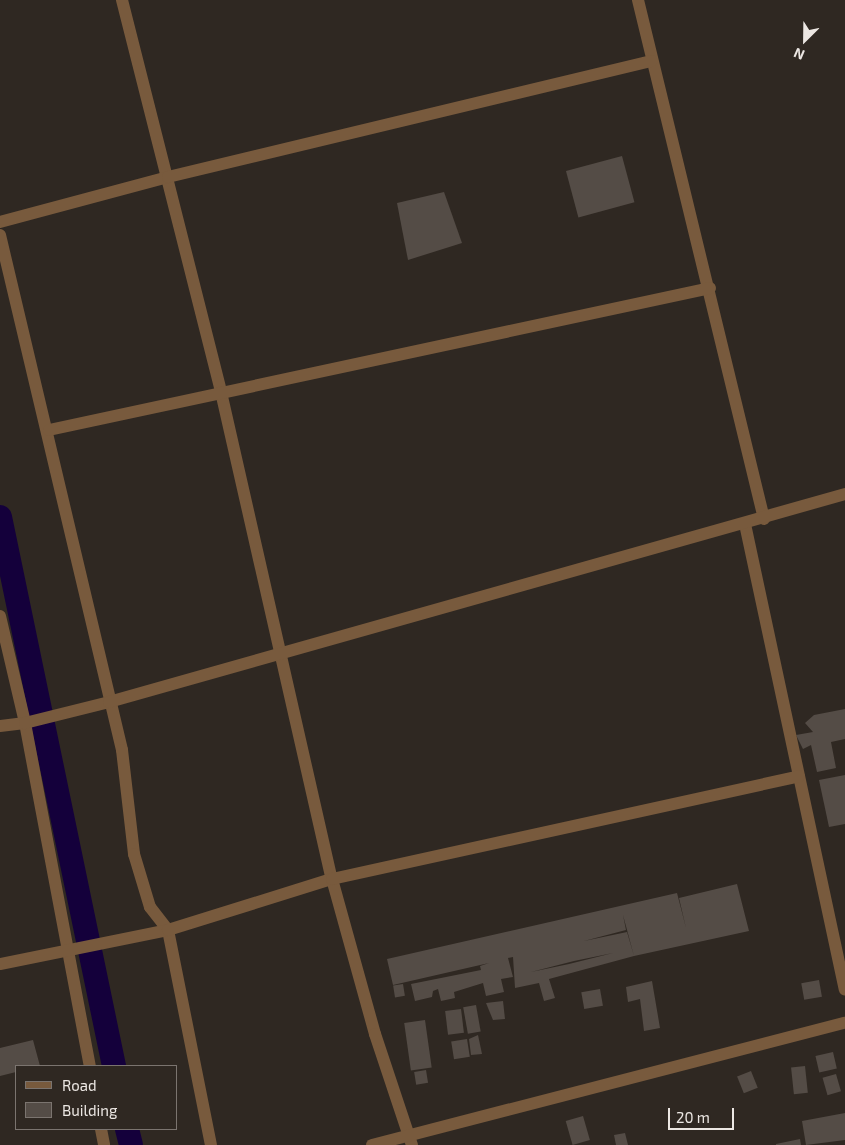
<!DOCTYPE html>
<html>
<head>
<meta charset="utf-8">
<style>
	body { margin:0 }
	#map { position:relative; width:845px; height:1145px; overflow:hidden; background:#2f2822; font-family:"Exo 2",sans-serif }
	div>[style] { position:absolute }
	.canal>* { height:24px; margin:-12px; padding:0 12px; transform-origin:12px; border-radius:12px; background:#14003b }
	.building>* { inset:0; background:#544c46; transform-origin:0 0 }
	.minor>* { height:12px; margin:-6px; padding:0 6px; transform-origin:6px; border-radius:6px; background:#785a3d }
	span { translate:-50% -50%; white-space:nowrap; text-align:center; line-height:1.15; -webkit-text-stroke:4.5px #2f2822; paint-order:stroke }
	.legend { position:absolute; left:15px; top:1065px; width:162px; height:65px; box-sizing:border-box; background:#2f2822; border:1px solid #7b746f; margin:0; padding:6px 9px; list-style:none; font-size:15px; color:#ece7e3 }
	.legend li { display:flex; align-items:center; gap:10px; height:25px }
	.legend b { width:25px; border:1px solid #7b746f }
	.north { position:absolute; left:780px; top:15px; width:50px; height:50px; -webkit-text-stroke:4px #2f2822; paint-order:stroke; rotate:203deg; font-size:14px; font-weight:700; line-height:20px; text-align:center; color:#ece7e3 }
	.north::after { content:''; display:block; margin:auto; width:18px; height:22px; background:#ece7e3; clip-path:polygon(50% 0,100% 100%,50% 72%,0 100%) }
	.scale { position:absolute; left:668px; top:1108px; width:66px; height:22px; box-sizing:border-box; border:2px solid #ece7e3; border-top:0; padding-left:6px; font-size:15px; line-height:18px; white-space:nowrap; color:#ece7e3; -webkit-text-stroke:4px #2f2822; paint-order:stroke }
</style>
</head>
<body>
<div id="map">
	<div class="canal">
		<div style="left:0;top:517px;width:561px;rotate:78.27deg"></div>
		<div style="left:127px;top:1129px;width:16px;rotate:76deg"></div>
	</div>
	<div class="building">
		<div style="left:622px;top:156px;width:48px;height:58px;rotate:75deg"></div>
		<div style="clip-path:polygon(444px 192px,462px 243px,408px 260px,397px 203px)"></div>
		<div style="clip-path:polygon(845px 709px,845px 739px,831px 742px,836px 768px,817px 772px,811px 745px,803px 749px,796px 735px,813px 732px,805px 723px,814px 715px)"></div>
		<div style="clip-path:polygon(845px 775px,845px 824px,829px 827px,819px 780px)"></div>
		<div style="clip-path:polygon(evenodd,737px 884px,749px 931px,634px 956px,623px 915px,626px 930px,584px 941px,627px 932px,634px 956px,549px 979px,555px 998px,544px 1001px,539px 983px,515px 988px,513px 957px,508px 958px,513px 977px,501px 979px,504px 992px,486px 996px,483px 983px,454px 992px,455px 998px,441px 1001px,438px 989px,433px 991px,432px 997px,415px 1001px,411px 984px,481px 970px,480px 966px,489px 963px,393px 985px,387px 959px,677px 893px,686px 928px,679px 898px,737px 884px,613px 953px,569px 964px,531px 972px,574px 961px,613px 953px)"></div>
		<div style="left:819px;top:980px;width:17px;height:18px;rotate:80deg"></div>
		<div style="clip-path:polygon(652px 981px,660px 1028px,644px 1031px,640px 999px,628px 1002px,626px 987px)"></div>
		<div style="left:403px;top:984px;width:12px;height:10px;rotate:81deg"></div>
		<div style="left:600px;top:989px;width:17px;height:19px;rotate:80deg"></div>
		<div style="clip-path:polygon(503px 1001px,505px 1019px,493px 1020px,486px 1003px)"></div>
		<div style="left:476px;top:1005px;width:27px;height:13px;rotate:80deg"></div>
		<div style="left:461px;top:1009px;width:24px;height:16px;rotate:83deg"></div>
		<div style="left:425px;top:1020px;width:48px;height:21px;rotate:82deg"></div>
		<div style="clip-path:polygon(478px 1035px,482px 1054px,471px 1055px,469px 1039px)"></div>
		<div style="left:467px;top:1039px;width:18px;height:16px;rotate:81deg"></div>
		<div style="clip-path:polygon(33px 1040px,40px 1066px,16px 1066px,16px 1072px,0 1076px,0 1048px)"></div>
		<div style="left:833px;top:1052px;width:17px;height:18px;rotate:77deg"></div>
		<div style="left:805px;top:1066px;width:27px;height:14px;rotate:84deg"></div>
		<div style="left:426px;top:1070px;width:13px;height:12px;rotate:81deg"></div>
		<div style="left:751px;top:1071px;width:18px;height:15px;rotate:68deg"></div>
		<div style="left:836px;top:1074px;width:18px;height:14px;rotate:74deg"></div>
		<div style="clip-path:polygon(845px 1113px,845px 1140px,806px 1145px,802px 1121px)"></div>
		<div style="left:583px;top:1116px;width:25px;height:18px;rotate:74deg"></div>
		<div style="clip-path:polygon(625px 1133px,628px 1145px,616px 1145px,614px 1135px)"></div>
		<div style="clip-path:polygon(800px 1139px,801px 1145px,776px 1145px,776px 1144px)"></div>
	</div>
	<div class="minor">
		<div style="left:122px;top:0;width:404px;rotate:75.8deg"></div>
		<div style="left:221px;top:392px;width:499px;rotate:77.2deg"></div>
		<div style="left:332px;top:879px;width:161px;rotate:74.5deg"></div>
		<div style="left:375px;top:1034px;width:117px;rotate:71.6deg"></div>
		<div style="left:638px;top:0;width:534px;rotate:76.35deg"></div>
		<div style="left:0;top:222px;width:174px;rotate:-15deg"></div>
		<div style="left:168px;top:177px;width:497px;rotate:-13.5deg"></div>
		<div style="left:0;top:235px;width:529px;rotate:76.67deg"></div>
		<div style="left:122px;top:750px;width:105px;rotate:83.4deg"></div>
		<div style="left:134px;top:854px;width:55px;rotate:73.2deg"></div>
		<div style="left:150px;top:907px;width:29px;rotate:52deg"></div>
		<div style="left:168px;top:930px;width:219px;rotate:78.7deg"></div>
		<div style="left:49px;top:430px;width:676px;rotate:-12.12deg"></div>
		<div style="left:745px;top:524px;width:476px;rotate:77.9deg"></div>
		<div style="left:0;top:616px;width:110px;rotate:76.8deg"></div>
		<div style="left:25px;top:723px;width:349px;rotate:79.3deg"></div>
		<div style="left:0;top:726px;width:25px;rotate:-7deg"></div>
		<div style="left:25px;top:723px;width:87px;rotate:-14deg"></div>
		<div style="left:109px;top:702px;width:765px;rotate:-15.78deg"></div>
		<div style="left:0;top:964px;width:171px;rotate:-11.4deg"></div>
		<div style="left:168px;top:930px;width:172px;rotate:-17.3deg"></div>
		<div style="left:332px;top:879px;width:478px;rotate:-12.4deg"></div>
		<div style="left:101px;top:1129px;width:16px;rotate:79deg"></div>
		<div style="left:372px;top:1145px;width:488px;rotate:-14.5deg"></div>
	</div>
	<ul class="legend">
	<li><b style="height:6px;background:#785a3d"></b>Road</li>
	<li><b style="height:14px;background:#544c46"></b>Building</li>
	</ul>
	<div class="north">N</div>
	<div class="scale">20 m</div>
</div>
</body>
</html>
